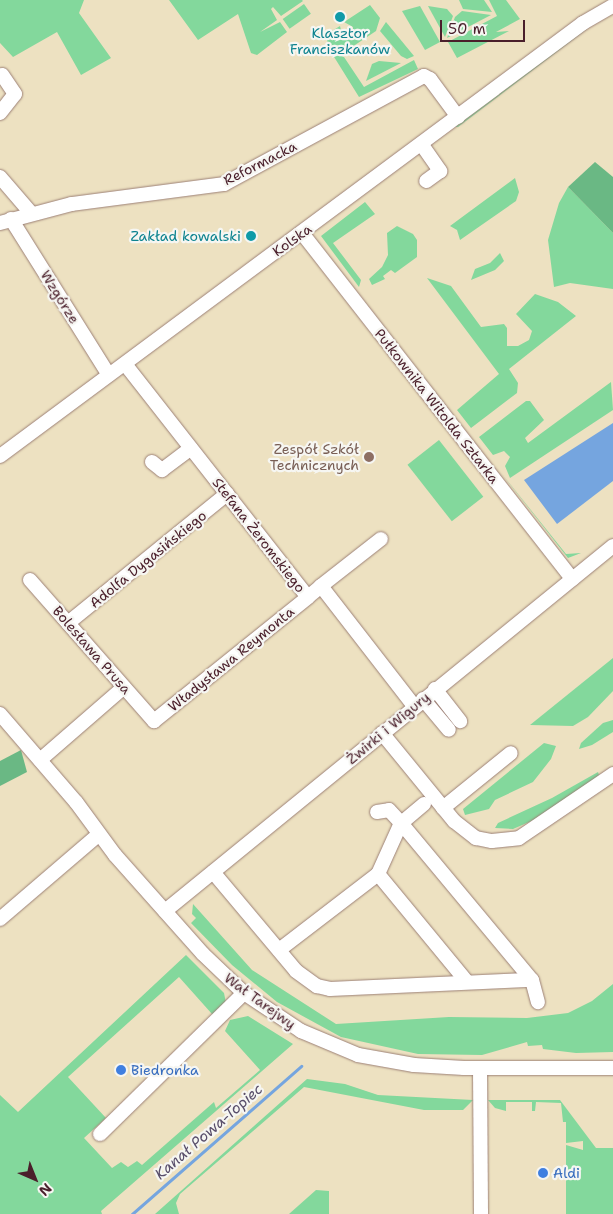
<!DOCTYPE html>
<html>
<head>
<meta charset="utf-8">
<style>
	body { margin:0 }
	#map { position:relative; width:613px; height:1214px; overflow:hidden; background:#ede1c1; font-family:"Shantell Sans",sans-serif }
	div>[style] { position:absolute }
	.green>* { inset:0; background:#83d89c; transform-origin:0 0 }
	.forest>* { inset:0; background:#6ab884 }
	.water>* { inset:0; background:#75a5df }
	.stream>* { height:3px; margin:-1.5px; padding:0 1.5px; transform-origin:1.5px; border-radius:1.5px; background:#75a5df }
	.roads { filter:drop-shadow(0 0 1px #9c8076) drop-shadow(0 0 1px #9c8076) }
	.minor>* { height:14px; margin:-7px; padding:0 7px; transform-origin:7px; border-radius:7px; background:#fff }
	.dots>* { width:14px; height:14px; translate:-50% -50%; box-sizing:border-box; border:2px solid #f6f6f2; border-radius:50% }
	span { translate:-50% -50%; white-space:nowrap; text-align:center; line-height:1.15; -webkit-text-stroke:4.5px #f6f6f2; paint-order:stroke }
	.culture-label { font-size:14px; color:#0d838f }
	.right { translate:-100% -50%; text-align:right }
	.street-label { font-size:14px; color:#4a1f2b }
	.education-label { font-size:14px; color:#785e54 }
	.shop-label { font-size:14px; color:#366cbe }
	.left { translate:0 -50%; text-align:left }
	.water-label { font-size:15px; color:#594e6a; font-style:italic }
	.north { position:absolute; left:10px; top:1154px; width:50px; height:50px; -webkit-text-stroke:4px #f6f6f2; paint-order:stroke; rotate:136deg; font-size:14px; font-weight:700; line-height:20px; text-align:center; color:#4a1f2b }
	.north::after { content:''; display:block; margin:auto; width:18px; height:22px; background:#4a1f2b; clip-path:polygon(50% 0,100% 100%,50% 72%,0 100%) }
	.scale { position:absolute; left:440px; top:20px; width:85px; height:22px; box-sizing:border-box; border:2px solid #4a1f2b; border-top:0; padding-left:6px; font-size:15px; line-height:18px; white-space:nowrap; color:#4a1f2b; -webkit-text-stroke:4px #f6f6f2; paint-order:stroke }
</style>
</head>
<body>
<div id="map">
	<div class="green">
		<div style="clip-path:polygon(0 0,84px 0,79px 13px,111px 58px,81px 75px,57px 32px,13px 57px,0 43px)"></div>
		<div style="clip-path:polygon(169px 0,302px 0,303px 1px,281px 16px,273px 7px,271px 9px,277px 20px,260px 32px,280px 22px,287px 32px,257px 55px,251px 53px,238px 14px,198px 40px)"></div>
		<div style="clip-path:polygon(459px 0,484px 0,492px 12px,463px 9px)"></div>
		<div style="clip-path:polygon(489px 0,506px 0,520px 19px,496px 32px,509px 31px,457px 58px,448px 42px,497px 16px)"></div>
		<div style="left:304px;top:4px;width:12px;height:26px;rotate:55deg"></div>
		<div style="clip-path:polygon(370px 5px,380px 18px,376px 31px,343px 53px,333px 50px,324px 36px,340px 26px,343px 38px,352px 37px,353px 27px,344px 22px)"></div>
		<div style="clip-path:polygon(420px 6px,440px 42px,425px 50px,402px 11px)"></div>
		<div style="clip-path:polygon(428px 6px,447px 9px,453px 16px,445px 37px)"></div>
		<div style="clip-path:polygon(462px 11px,491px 15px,447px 38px,455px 17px)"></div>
		<div style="clip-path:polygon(608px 13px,458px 127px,454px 127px)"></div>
		<div style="clip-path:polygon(386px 22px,414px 56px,407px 59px,401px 56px,380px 31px)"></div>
		<div style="clip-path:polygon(331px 52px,344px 57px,364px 87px,414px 60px,418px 69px,359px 97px)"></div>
		<div style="clip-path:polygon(379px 61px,401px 63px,366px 81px,372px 64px)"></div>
		<div style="clip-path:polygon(515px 178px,519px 192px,516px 201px,460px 240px,457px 230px,450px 226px)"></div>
		<div style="clip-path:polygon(568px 187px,613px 233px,613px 289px,570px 283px,554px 287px,548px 240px,559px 203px)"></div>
		<div style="clip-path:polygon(365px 202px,375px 214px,333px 243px,361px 280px,359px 287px,321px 236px)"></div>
		<div style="clip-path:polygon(397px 226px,413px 234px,417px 240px,417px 257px,395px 273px,391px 270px,383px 276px,385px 279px,372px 285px,369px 279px,382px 267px,388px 255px,387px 233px)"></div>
		<div style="clip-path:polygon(500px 253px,504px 261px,495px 270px,471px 280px,475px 269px,490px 263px)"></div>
		<div style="clip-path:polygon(427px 278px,451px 286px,481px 327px,504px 324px,507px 328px,507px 346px,518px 346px,529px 340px,532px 331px,516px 314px,535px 294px,558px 302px,576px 316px,509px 369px,518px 383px,517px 393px,471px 428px,457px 410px,499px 374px)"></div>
		<div style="clip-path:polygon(611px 382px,613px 410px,510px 478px,505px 466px,510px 457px,504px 451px,493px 455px,479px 437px,526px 401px,530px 401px,544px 420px,525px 438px,528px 443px)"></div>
		<div style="left:439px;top:440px;width:72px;height:40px;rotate:52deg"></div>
		<div style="clip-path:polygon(502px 474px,566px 554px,581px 553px,568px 558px)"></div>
		<div style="clip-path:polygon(613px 658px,613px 691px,588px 717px,573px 726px,530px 725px)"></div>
		<div style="clip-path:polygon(613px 720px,613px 732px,592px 745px,579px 749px,581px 743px,603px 723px)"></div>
		<div style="clip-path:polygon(544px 743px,556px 746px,551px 759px,533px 782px,495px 800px,489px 809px,465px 815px,463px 809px)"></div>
		<div style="clip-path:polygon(598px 772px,600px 778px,536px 819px,513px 829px,495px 828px,498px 823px,552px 798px)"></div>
		<div style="clip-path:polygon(193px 904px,252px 970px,336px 1024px,449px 1017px,527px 1018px,568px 1013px,592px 1001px,613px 984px,613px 1052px,576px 1053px,543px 1049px,542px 1045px,528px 1046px,527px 1042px,482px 1055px,418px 1054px,341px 1037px,277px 1002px,232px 965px,191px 923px,196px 918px,192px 914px)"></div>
		<div style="clip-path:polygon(186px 955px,224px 993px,226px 1003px,216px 1013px,212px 1014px,179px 977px,68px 1077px,106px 1118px,84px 1138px,112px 1168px,121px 1162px,128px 1167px,137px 1161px,142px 1165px,214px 1102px,216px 1108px,260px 1070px,225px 1031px,230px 1020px,248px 1016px,293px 1044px,101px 1211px,102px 1214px,0 1214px,0 1095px,18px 1112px)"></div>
		<div style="clip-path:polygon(307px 1079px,345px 1084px,378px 1095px,473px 1100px,463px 1110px,424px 1110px,304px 1087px,180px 1194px,176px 1203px,179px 1214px,155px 1214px)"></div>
		<div style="clip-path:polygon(488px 1100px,560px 1100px,596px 1148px,613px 1148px,613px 1214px,566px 1214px,566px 1145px,583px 1150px,583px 1141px,566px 1143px,566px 1122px,563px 1122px,561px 1103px,536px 1102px,535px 1111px,532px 1111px,532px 1102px,506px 1102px,506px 1111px,495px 1108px)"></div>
		<div style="clip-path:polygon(316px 1190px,329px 1191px,329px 1214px,289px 1214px)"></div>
	</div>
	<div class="forest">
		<div style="clip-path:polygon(595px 162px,613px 177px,613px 233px,568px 187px)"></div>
		<div style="clip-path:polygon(21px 750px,27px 772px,0 786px,0 761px)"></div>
	</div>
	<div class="water">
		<div style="clip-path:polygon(613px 423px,613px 481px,557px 524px,524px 480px)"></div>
	</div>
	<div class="stream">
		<div style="left:132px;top:1214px;width:225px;rotate:-41.2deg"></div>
	</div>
	<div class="roads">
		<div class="minor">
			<div style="left:0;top:113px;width:24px;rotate:-52deg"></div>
			<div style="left:15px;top:94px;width:23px;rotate:-124deg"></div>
			<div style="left:422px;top:145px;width:32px;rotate:55deg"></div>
			<div style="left:440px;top:171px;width:17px;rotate:144deg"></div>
			<div style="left:0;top:177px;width:48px;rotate:49.3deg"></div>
			<div style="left:11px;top:219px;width:184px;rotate:57.9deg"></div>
			<div style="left:0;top:223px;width:74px;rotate:-14.8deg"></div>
			<div style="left:72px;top:204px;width:153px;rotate:-7.5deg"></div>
			<div style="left:224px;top:184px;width:227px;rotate:-28.4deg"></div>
			<div style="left:424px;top:76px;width:7px;rotate:27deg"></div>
			<div style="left:430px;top:79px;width:47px;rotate:53.6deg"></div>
			<div style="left:302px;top:233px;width:439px;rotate:52deg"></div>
			<div style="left:125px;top:364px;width:296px;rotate:51.9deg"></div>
			<div style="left:308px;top:597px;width:17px;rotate:-40deg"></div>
			<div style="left:321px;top:586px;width:152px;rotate:52.2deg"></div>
			<div style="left:0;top:456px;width:726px;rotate:-36.6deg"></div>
			<div style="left:583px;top:23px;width:34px;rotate:-30deg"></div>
			<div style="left:152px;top:462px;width:13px;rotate:39deg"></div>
			<div style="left:162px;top:470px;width:36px;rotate:-37deg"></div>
			<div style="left:30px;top:580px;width:188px;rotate:48.7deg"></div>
			<div style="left:154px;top:721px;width:198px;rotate:-38.8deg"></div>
			<div style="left:321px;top:586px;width:76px;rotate:-38.1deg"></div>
			<div style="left:68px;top:623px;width:205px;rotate:-39.1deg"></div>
			<div style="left:435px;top:689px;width:41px;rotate:52deg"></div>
			<div style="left:423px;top:699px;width:40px;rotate:50deg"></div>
			<div style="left:0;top:714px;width:116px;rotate:49.2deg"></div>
			<div style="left:76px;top:802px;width:66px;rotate:53.7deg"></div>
			<div style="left:115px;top:855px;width:132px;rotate:48.4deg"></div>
			<div style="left:203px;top:954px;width:57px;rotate:43.6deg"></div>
			<div style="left:244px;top:993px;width:69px;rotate:33.7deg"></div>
			<div style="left:301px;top:1031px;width:62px;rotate:22.8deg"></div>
			<div style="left:358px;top:1055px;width:57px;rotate:10.1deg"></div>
			<div style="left:414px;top:1065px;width:50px;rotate:3.4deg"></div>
			<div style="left:464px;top:1068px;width:149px"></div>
			<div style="left:382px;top:733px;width:114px;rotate:50.7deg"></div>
			<div style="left:454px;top:821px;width:28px;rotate:38deg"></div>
			<div style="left:476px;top:838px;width:16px;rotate:11deg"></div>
			<div style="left:492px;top:841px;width:27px;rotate:-6deg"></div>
			<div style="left:519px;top:838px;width:114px;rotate:-34.2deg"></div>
			<div style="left:40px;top:760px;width:111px;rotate:-41deg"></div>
			<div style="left:424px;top:804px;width:30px;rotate:140deg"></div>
			<div style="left:401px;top:823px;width:204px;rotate:50.2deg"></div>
			<div style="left:532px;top:980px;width:23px;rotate:75deg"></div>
			<div style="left:443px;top:808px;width:87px;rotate:-39deg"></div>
			<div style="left:377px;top:812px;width:12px;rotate:-9deg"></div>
			<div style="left:389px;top:810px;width:18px;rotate:47deg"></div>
			<div style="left:401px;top:823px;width:56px;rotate:114.3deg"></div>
			<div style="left:213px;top:872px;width:129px;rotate:50deg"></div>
			<div style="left:296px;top:971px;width:26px;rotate:36deg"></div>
			<div style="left:317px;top:986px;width:13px;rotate:13deg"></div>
			<div style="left:330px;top:989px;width:202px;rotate:-2.6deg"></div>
			<div style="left:165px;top:911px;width:578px;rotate:-39.17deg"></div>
			<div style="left:0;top:919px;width:130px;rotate:-40.6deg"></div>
			<div style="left:279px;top:950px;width:125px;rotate:-37.5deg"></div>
			<div style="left:378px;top:874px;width:140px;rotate:50.5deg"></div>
			<div style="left:480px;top:1068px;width:146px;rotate:89.6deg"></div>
			<div style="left:100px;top:1134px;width:202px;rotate:-44.4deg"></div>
		</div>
	</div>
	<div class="dots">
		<div style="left:340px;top:17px;background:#0f9aa8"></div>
		<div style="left:251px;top:236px;background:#0f9aa8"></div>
		<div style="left:369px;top:457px;background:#8d6e63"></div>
		<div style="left:121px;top:1070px;background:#3f7fe0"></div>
		<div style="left:543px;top:1173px;background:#3f7fe0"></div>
	</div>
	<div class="culture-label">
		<span style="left:340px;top:41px">Klasztor<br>Franciszkanów</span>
		<span class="right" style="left:241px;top:236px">Zakład kowalski</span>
	</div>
	<div class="street-label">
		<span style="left:260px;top:163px;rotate:-27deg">Reformacka</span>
		<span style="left:292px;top:240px;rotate:-36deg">Kolska</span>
		<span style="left:60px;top:297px;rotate:58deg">Wzgórze</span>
		<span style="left:437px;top:406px;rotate:52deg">Pułkownika Witolda Sztarka</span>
		<span style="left:259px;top:535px;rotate:52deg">Stefana Żeromskiego</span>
		<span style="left:148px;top:559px;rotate:-39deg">Adolfa Dygasińskiego</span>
		<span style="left:92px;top:650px;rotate:49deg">Bolesława Prusa</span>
		<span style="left:231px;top:659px;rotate:-39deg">Władysława Reymonta</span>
		<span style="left:388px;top:728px;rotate:-40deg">Żwirki i Wigury</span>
		<span style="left:260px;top:1001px;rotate:36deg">Wał Tarejwy</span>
	</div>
	<div class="education-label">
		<span class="right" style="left:359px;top:457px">Zespół Szkół<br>Technicznych</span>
	</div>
	<div class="shop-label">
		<span class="left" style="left:131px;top:1070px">Biedronka</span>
		<span class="left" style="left:553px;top:1173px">Aldi</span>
	</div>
	<div class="water-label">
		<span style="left:209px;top:1132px;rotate:-41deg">Kanał Powa-Topiec</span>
	</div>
	<div class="north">N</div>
	<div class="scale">50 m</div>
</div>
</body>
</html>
